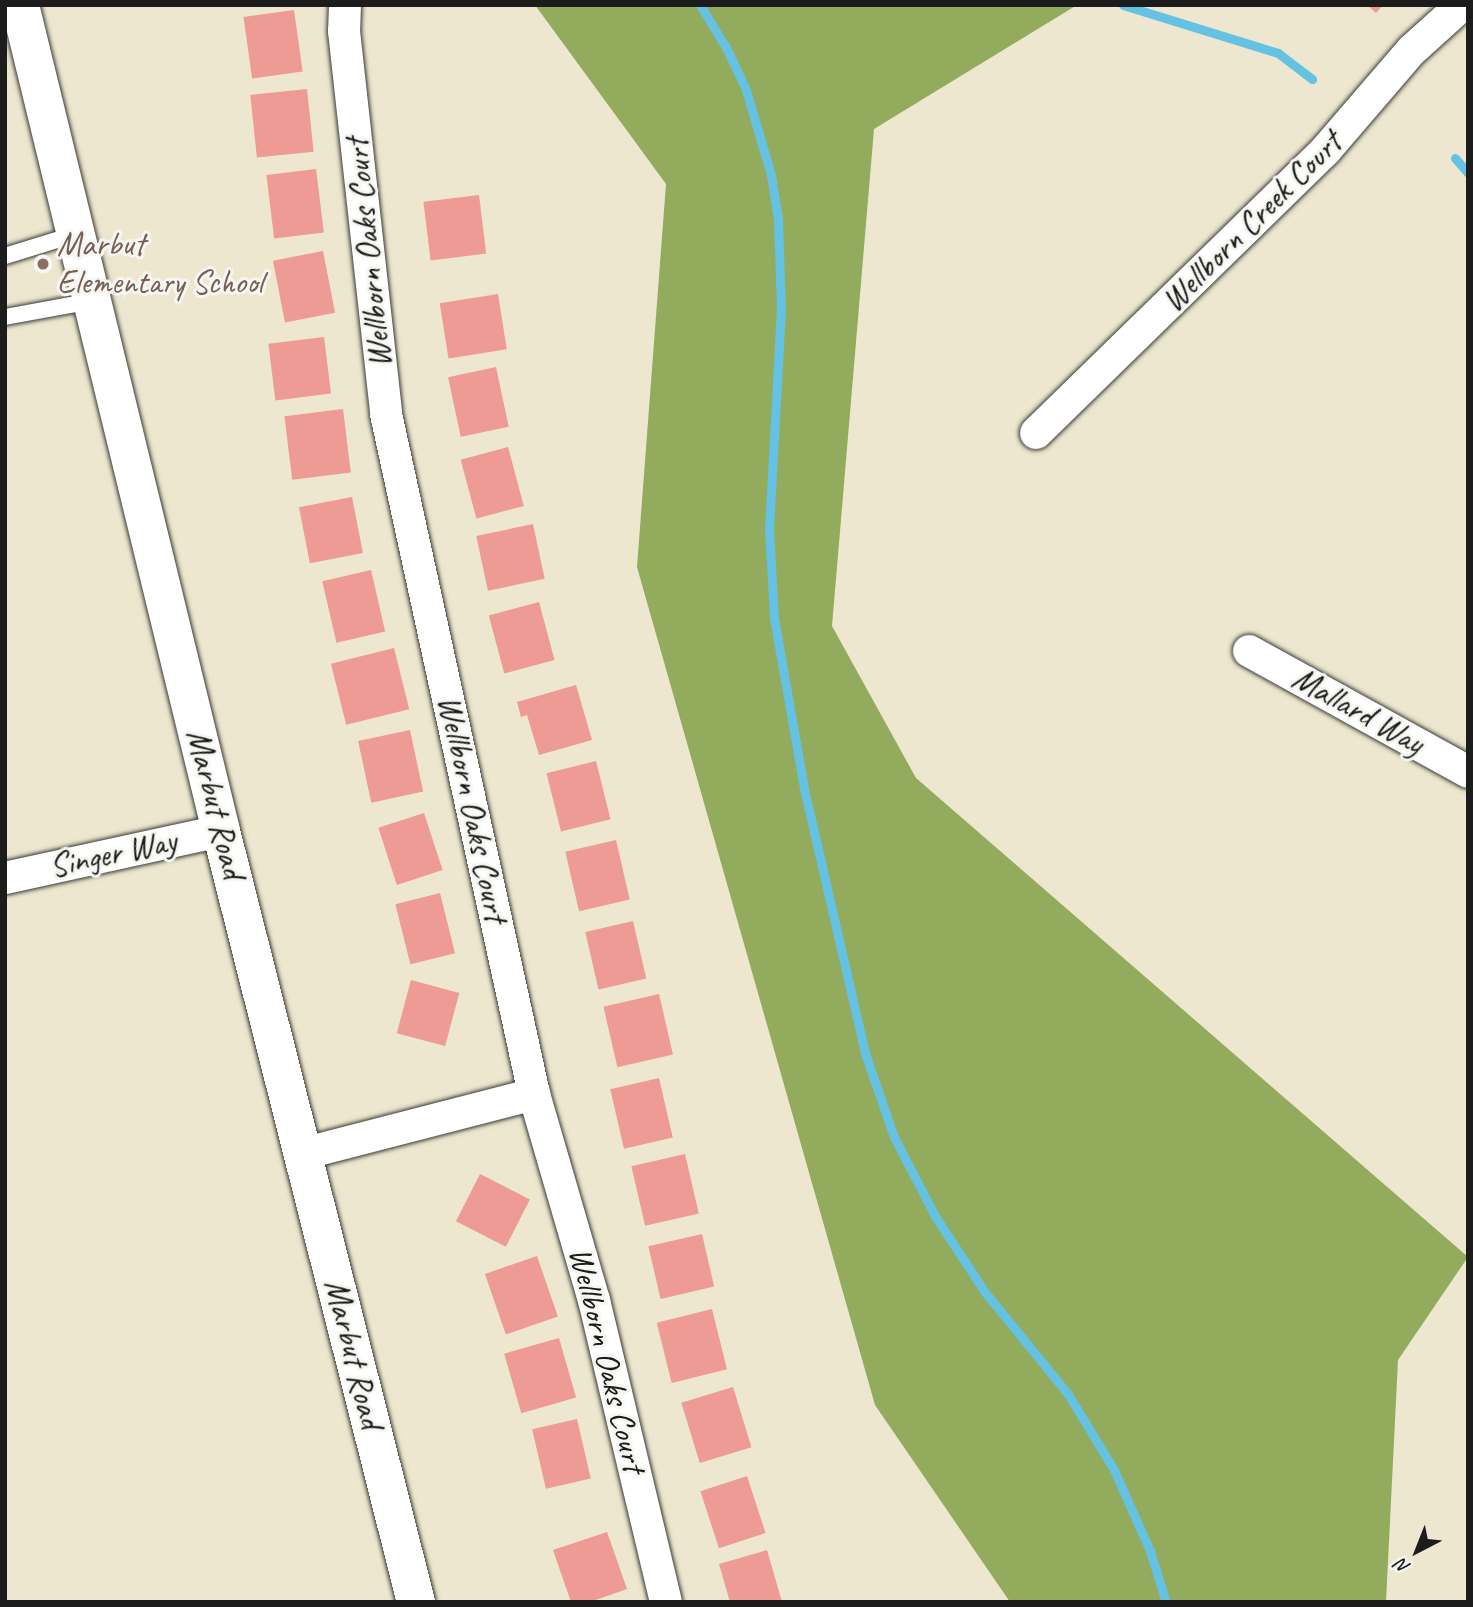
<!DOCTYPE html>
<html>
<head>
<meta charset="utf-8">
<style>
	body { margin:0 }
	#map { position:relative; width:1473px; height:1607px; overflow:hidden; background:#ece7ce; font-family:Caveat,sans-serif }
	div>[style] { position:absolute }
	.forest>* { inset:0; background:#92ab5c }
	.stream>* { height:9px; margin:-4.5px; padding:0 4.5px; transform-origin:4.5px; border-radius:4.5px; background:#65c2e3 }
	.building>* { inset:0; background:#ee9a95; transform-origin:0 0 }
	.roads { filter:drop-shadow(0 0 2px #3b3a37) drop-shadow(0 0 2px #3b3a37) }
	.service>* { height:16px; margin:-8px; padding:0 8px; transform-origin:8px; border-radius:8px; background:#fff }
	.minor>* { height:32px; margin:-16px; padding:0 16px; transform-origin:16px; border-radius:16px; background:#fff }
	.tertiary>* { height:38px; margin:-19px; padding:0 19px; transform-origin:19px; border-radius:19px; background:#fff }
	.dots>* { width:19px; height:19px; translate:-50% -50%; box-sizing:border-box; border:4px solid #f6f6f2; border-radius:50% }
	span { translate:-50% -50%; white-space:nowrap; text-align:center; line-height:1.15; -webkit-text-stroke:6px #f6f6f2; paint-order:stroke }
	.street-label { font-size:33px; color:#1c1c1c }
	.education-label { font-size:33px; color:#785e54 }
	.left { translate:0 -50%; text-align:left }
	.frame { position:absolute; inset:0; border:7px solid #1c1c1c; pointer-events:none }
	.north { position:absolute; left:1382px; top:1516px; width:70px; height:70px; -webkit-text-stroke:5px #f6f6f2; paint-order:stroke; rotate:222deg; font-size:19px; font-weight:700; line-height:28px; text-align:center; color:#1c1c1c }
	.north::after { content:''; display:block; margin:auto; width:24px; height:32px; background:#1c1c1c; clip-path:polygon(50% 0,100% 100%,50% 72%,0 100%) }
</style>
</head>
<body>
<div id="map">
	<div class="forest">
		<div style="clip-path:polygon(535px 5px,1077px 5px,874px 129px,832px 626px,916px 778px,1468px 1257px,1398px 1360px,1386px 1602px,1010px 1602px,875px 1405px,637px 567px,666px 184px)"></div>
	</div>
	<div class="stream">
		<div style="left:700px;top:5px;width:52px;rotate:58.5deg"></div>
		<div style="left:727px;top:49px;width:45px;rotate:65.1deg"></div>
		<div style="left:746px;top:90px;width:89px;rotate:73.6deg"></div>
		<div style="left:771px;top:175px;width:45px;rotate:81deg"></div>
		<div style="left:778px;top:219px;width:89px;rotate:88.1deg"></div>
		<div style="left:781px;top:308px;width:221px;rotate:93.1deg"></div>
		<div style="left:769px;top:529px;width:89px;rotate:86.8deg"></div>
		<div style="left:774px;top:618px;width:178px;rotate:80deg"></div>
		<div style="left:805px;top:793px;width:267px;rotate:77deg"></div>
		<div style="left:865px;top:1053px;width:89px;rotate:71deg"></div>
		<div style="left:894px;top:1137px;width:89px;rotate:62.6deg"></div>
		<div style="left:935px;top:1216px;width:90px;rotate:56.8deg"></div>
		<div style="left:984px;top:1291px;width:133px;rotate:50.8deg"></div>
		<div style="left:1068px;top:1394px;width:89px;rotate:58.8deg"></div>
		<div style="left:1114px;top:1470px;width:89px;rotate:66deg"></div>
		<div style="left:1150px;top:1551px;width:53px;rotate:72.6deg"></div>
		<div style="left:1123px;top:5px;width:162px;rotate:17.2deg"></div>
		<div style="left:1278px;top:53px;width:43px;rotate:37.4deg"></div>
		<div style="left:1455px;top:158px;width:20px;rotate:49deg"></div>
	</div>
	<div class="building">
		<div style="clip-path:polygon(1367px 5px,1383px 5px,1376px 13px)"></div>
		<div style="left:294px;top:10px;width:62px;height:51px;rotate:82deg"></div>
		<div style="left:307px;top:89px;width:63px;height:57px;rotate:84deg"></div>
		<div style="left:316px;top:169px;width:64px;height:50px;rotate:83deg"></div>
		<div style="left:479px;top:195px;width:59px;height:56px;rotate:83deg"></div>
		<div style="left:323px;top:251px;width:63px;height:51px;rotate:79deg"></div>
		<div style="left:498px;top:294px;width:56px;height:59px;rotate:81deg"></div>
		<div style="left:324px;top:337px;width:57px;height:56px;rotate:83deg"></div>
		<div style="left:496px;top:367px;width:61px;height:49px;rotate:78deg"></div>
		<div style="left:343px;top:409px;width:64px;height:59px;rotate:83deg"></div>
		<div style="left:508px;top:447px;width:61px;height:49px;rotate:75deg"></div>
		<div style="left:352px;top:497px;width:57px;height:54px;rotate:79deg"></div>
		<div style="left:533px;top:524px;width:56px;height:58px;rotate:78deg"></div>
		<div style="left:371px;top:570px;width:63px;height:50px;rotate:77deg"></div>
		<div style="left:539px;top:602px;width:60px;height:52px;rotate:75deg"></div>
		<div style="left:394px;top:648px;width:63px;height:65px;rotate:76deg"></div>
		<div style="clip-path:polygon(576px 685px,592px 740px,539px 755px,527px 715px,521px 717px,517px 702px)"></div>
		<div style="left:410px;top:730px;width:63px;height:53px;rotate:78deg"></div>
		<div style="left:596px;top:761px;width:60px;height:51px;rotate:76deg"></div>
		<div style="left:424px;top:813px;width:60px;height:48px;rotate:72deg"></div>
		<div style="left:616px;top:840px;width:61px;height:52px;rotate:77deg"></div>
		<div style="left:440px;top:893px;width:62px;height:46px;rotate:76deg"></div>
		<div style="left:633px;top:921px;width:59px;height:49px;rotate:77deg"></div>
		<div style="left:411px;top:980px;width:50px;height:55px;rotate:15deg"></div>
		<div style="left:659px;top:994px;width:62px;height:57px;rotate:77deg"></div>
		<div style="left:659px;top:1078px;width:61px;height:50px;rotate:77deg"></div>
		<div style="left:685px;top:1154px;width:61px;height:55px;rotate:77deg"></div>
		<div style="left:480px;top:1174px;width:56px;height:53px;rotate:27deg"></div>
		<div style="left:702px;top:1234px;width:54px;height:55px;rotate:77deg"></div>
		<div style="left:537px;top:1256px;width:64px;height:55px;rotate:71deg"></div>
		<div style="left:712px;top:1309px;width:62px;height:57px;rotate:76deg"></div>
		<div style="left:559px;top:1338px;width:62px;height:57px;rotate:74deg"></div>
		<div style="left:733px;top:1387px;width:63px;height:54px;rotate:73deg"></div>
		<div style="left:577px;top:1419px;width:61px;height:46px;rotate:77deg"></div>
		<div style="left:747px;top:1476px;width:60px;height:49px;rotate:72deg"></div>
		<div style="clip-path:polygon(607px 1532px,627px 1589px,590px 1602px,571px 1602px,553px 1550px)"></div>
		<div style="clip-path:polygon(767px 1550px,782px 1602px,730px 1602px,719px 1564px)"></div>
	</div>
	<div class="roads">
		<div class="service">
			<div style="left:5px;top:256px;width:74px;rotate:-17.2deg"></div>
			<div style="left:5px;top:317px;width:88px;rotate:-10.4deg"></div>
		</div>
		<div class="minor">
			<div style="left:345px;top:5px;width:26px;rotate:92deg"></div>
			<div style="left:344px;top:31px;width:385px;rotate:83.7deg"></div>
			<div style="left:386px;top:414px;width:696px;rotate:77.72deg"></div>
			<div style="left:534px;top:1094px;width:215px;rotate:73.8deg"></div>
			<div style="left:594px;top:1300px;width:310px;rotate:76.6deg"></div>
			<div style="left:1036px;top:433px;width:404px;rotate:-44.3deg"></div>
			<div style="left:1325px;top:151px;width:133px;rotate:-49.3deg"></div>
			<div style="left:1412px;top:50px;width:67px;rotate:-42deg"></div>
			<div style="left:1249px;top:651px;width:250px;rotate:28.9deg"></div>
			<div style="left:5px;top:878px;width:221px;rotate:-12.3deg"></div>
			<div style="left:302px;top:1154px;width:240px;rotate:-14.5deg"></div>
		</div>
		<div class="tertiary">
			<div style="left:20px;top:5px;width:850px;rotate:76.32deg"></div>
			<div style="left:221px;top:831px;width:795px;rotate:75.81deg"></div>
		</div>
	</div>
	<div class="dots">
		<div style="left:43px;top:264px;background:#8d6e63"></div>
	</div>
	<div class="street-label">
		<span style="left:1252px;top:222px;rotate:-45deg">Wellborn Creek Court</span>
		<span style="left:369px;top:253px;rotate:-96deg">Wellborn Oaks Court</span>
		<span style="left:1358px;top:711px;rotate:29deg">Mallard Way</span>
		<span style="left:215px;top:804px;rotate:76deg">Marbut Road</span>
		<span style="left:472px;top:809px;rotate:78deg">Wellborn Oaks Court</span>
		<span style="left:113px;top:854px;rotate:-12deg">Singer Way</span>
		<span style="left:353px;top:1354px;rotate:76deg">Marbut Road</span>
		<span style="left:607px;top:1360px;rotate:76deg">Wellborn Oaks Court</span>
	</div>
	<div class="education-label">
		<span class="left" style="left:57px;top:264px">Marbut<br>Elementary School</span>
	</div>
	<div class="frame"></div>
	<div class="north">N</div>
</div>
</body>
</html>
